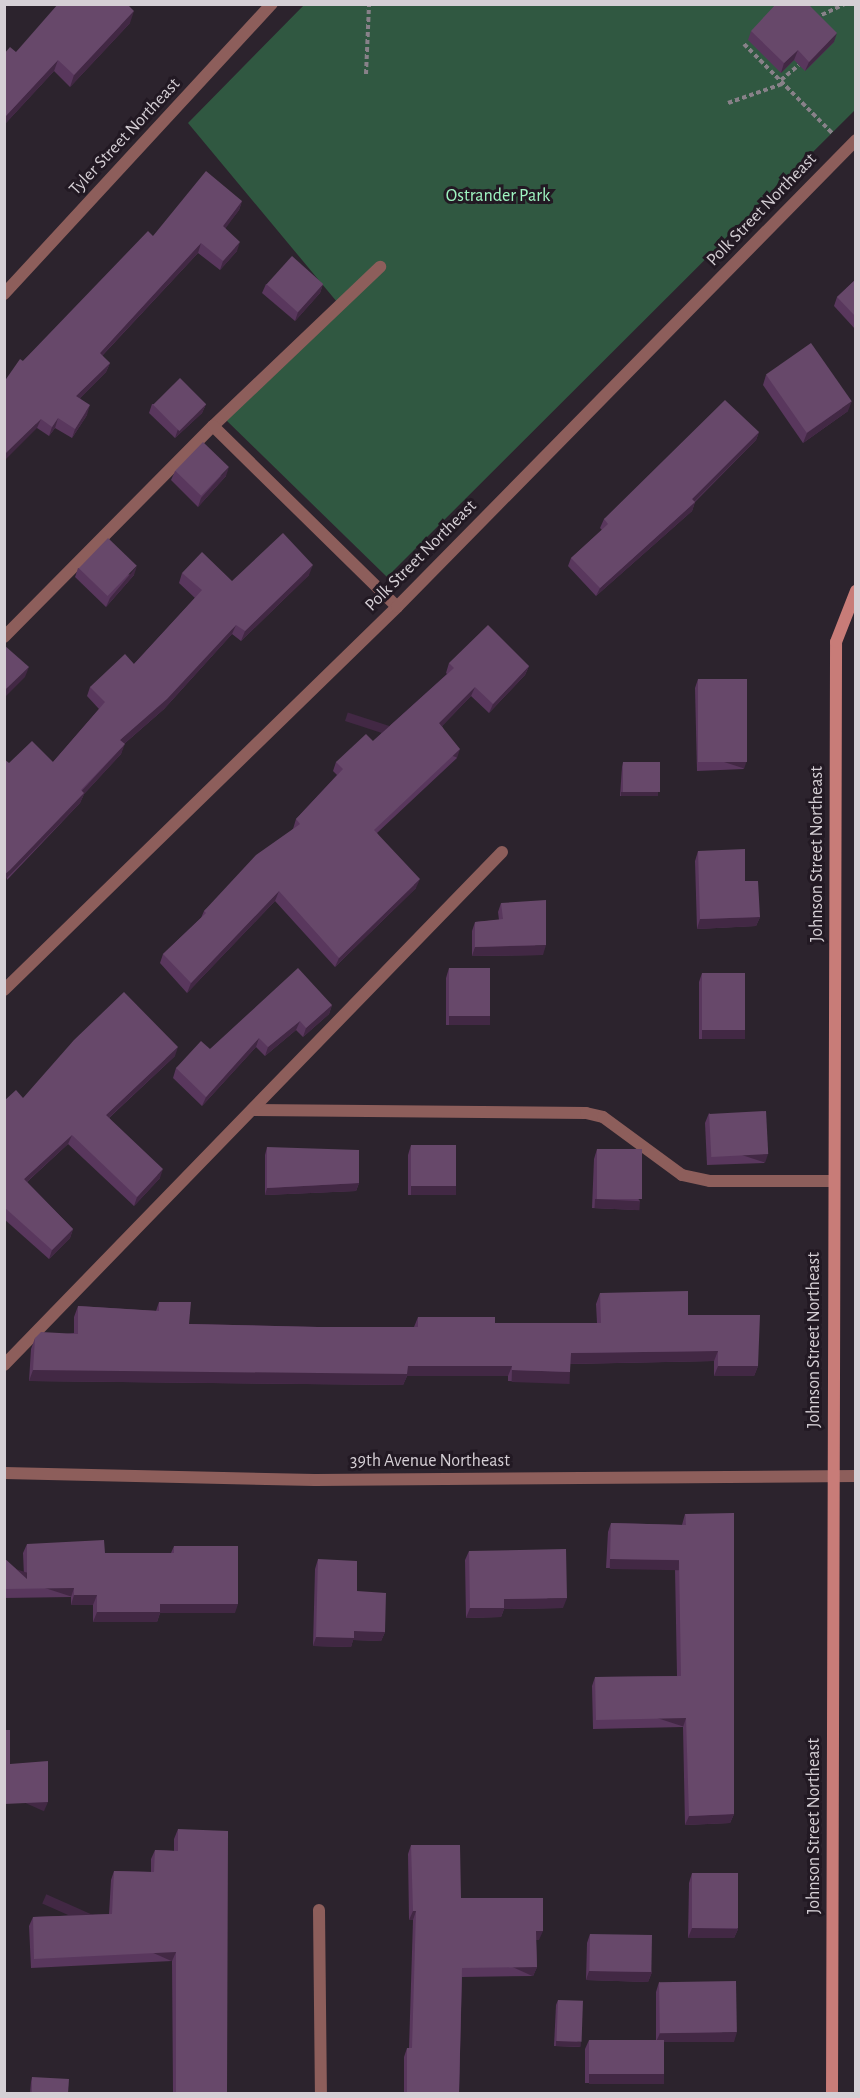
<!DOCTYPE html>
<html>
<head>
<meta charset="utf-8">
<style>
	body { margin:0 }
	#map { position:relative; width:860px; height:2098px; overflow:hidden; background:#2c232d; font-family:"Alegreya Sans",sans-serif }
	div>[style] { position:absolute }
	.green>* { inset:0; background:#305841 }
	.path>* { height:4px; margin-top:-2px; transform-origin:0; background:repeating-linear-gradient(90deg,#888189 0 4.5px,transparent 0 7.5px) }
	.lane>* { height:12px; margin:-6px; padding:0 6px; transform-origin:6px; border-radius:6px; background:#8d5e5b }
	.street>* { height:12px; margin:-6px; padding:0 6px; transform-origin:6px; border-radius:6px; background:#8d5e5b }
	.secondary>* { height:12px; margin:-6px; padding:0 6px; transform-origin:6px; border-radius:6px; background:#c87c78 }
	.wall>* { inset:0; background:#59375d }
	.shaded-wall>* { inset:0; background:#422844; transform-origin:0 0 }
	.building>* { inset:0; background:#67486a; transform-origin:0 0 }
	span { translate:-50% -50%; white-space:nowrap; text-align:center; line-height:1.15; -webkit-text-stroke:6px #221923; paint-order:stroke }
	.street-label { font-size:18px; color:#d5cfd5 }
	.park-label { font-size:18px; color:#9ef4c1 }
	.frame { position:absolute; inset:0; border:6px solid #d5cfd5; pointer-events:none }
</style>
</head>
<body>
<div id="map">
	<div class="green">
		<div style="clip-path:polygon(304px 5px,855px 5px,855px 110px,387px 577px,225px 419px,342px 308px,188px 123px)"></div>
	</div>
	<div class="path">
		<div style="left:815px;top:18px;width:33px;rotate:-25deg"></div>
		<div style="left:744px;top:44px;width:125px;rotate:45.3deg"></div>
		<div style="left:366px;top:74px;width:70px;rotate:-87.5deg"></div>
		<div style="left:781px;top:80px;width:23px;rotate:-40deg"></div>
		<div style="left:728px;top:103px;width:60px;rotate:-19.3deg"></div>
	</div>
	<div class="lane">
		<div style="left:213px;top:426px;width:231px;rotate:-43.6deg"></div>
		<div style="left:4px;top:637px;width:297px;rotate:-45.3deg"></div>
		<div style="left:213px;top:426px;width:258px;rotate:44.5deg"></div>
		<div style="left:252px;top:1110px;width:334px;rotate:0.5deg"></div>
		<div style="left:586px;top:1113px;width:17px;rotate:13deg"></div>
		<div style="left:603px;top:1117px;width:98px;rotate:36.3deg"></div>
		<div style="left:682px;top:1175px;width:29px;rotate:12deg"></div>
		<div style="left:710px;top:1181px;width:123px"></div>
		<div style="left:4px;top:1365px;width:715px;rotate:-45.85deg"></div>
	</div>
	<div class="street">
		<div style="left:4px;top:294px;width:395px;rotate:-47.3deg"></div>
		<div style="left:4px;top:990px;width:549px;rotate:-44.26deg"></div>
		<div style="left:397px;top:607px;width:655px;rotate:-45.49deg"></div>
		<div style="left:4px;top:1473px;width:311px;rotate:1.3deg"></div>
		<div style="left:315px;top:1480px;width:541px;rotate:-0.42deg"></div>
		<div style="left:319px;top:1910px;width:184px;rotate:89.4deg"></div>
	</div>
	<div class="secondary">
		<div style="left:832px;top:2094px;width:1452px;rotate:-89.84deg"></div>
		<div style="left:836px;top:642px;width:55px;rotate:-68.6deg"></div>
	</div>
	<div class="wall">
		<div style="clip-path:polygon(130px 23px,70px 87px,54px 71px,4px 125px,4px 54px,16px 52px)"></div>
		<div style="clip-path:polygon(751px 31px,834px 42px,805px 71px,794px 60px,781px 73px,748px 40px)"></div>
		<div style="clip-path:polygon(242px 201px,239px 210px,225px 228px,237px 251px,220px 270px,198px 253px,102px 356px,110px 363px,106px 372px,80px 398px,87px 415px,72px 438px,55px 428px,49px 436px,37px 428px,23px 361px,153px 236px)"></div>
		<div style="clip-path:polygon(855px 280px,855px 329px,834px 306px,837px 297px)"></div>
		<div style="clip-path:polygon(266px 284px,323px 284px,320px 293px,295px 321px,262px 293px)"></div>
		<div style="clip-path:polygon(766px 375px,848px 411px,803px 443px,763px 385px)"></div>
		<div style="clip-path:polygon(152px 404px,206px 404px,202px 413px,175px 438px,149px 413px)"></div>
		<div style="clip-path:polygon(759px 432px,756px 440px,695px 502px,692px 511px,596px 596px,568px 566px,571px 558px,602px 530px,600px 528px,604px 519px)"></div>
		<div style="clip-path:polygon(175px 471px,226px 476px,198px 507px,171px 480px)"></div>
		<div style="clip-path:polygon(78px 568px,134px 575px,106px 607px,75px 577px)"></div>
		<div style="clip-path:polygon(182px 573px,232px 581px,309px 575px,241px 641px,232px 634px,164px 709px,124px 744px,121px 754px,84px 794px,80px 803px,7px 880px,9px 763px,53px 762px,99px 709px,87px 696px,90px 687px,134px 664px,195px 598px,179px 583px)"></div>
		<div style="clip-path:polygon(449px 663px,529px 666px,525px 675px,489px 713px,471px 696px,442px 726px,457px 758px,377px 833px,416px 888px,335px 967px,275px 901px,187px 993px,160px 963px,163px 954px,201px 918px,204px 911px,293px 829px,296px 819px,337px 775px,333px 771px,336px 762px,373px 741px,447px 674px,446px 673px)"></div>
		<div style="clip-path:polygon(698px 679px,744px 769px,697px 771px,695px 688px)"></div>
		<div style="clip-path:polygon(623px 762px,658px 792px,656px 796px,620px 796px,622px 767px)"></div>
		<div style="clip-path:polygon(698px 851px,745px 881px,760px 917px,756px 926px,697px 929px,695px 861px)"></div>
		<div style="clip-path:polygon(501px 903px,543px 955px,472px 956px,472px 931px,475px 922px,499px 920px,498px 912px)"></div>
		<div style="clip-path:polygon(449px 968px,490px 1016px,487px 1025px,446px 1025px,446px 978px)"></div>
		<div style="clip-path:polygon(702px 973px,745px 1030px,742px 1039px,699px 1039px,699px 982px)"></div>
		<div style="clip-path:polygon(332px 1005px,329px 1014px,303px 1037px,296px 1030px,265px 1056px,256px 1047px,202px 1106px,173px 1078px,176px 1068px,210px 1049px)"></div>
		<div style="clip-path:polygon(175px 1056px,109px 1118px,160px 1178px,134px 1206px,68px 1144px,27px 1182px,73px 1229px,70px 1238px,49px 1259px,4px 1219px,4px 1101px,23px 1098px)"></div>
		<div style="clip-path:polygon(709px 1113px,765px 1163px,707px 1165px,705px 1123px)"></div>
		<div style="clip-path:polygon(411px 1145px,456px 1186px,453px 1195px,408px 1195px,408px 1155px)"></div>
		<div style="clip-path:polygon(267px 1147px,359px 1183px,356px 1191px,265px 1195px,265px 1155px)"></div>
		<div style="clip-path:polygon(597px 1149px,640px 1201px,637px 1210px,592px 1208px,594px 1159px)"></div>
		<div style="clip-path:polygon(600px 1293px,688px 1315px,758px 1366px,754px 1376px,714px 1376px,714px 1361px,570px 1364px,566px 1383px,508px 1381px,508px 1376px,407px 1376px,403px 1385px,29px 1381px,31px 1349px,35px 1338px,74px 1333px,74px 1317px,78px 1306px,156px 1311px,159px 1302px,189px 1324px,318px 1327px,414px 1327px,418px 1317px,495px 1323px,597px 1323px,596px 1304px)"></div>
		<div style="clip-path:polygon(685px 1514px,734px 1814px,730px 1823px,685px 1825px,683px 1727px,593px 1729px,592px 1686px,595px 1677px,677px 1676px,675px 1569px,606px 1568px,608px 1532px,611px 1523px,682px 1525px)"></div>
		<div style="clip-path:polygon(27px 1544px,105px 1553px,171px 1553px,174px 1546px,235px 1613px,160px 1613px,157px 1622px,93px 1622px,93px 1605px,71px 1605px,71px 1597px,4px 1598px,4px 1558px,24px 1576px,23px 1553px)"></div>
		<div style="clip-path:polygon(469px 1551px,563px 1608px,504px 1609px,501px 1617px,466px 1618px,465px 1560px)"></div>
		<div style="clip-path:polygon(318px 1559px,357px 1591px,385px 1632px,381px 1641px,353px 1640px,351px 1647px,313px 1646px,315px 1569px)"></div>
		<div style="clip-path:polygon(178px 1829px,227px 2094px,173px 2094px,172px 1961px,31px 1968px,29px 1926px,33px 1917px,109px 1914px,111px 1880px,114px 1871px,151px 1872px,151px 1859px,155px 1850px,174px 1851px,174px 1839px)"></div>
		<div style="clip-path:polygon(411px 1845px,461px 1898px,539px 1940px,536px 1940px,537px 1967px,533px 1976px,462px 1977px,459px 2094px,404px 2094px,404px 2057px,407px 2048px,409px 2048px,413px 1920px,409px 1920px,408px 1854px)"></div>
		<div style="clip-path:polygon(692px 1873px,738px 1929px,734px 1938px,688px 1938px,689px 1883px)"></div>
		<div style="clip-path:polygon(590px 1934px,652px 1972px,648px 1982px,586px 1980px,587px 1943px)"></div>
		<div style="clip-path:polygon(659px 1982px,734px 2042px,664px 2042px,664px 2074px,661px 2083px,585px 2083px,585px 2049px,589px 2040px,656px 2040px,656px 1992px)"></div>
		<div style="clip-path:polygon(558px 2000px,580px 2047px,554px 2046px,556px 2005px)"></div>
		<div style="clip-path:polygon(32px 2077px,68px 2094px,30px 2094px,31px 2082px)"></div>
	</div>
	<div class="shaded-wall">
		<div style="clip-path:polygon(134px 11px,130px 23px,70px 87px,74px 75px)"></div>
		<div style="clip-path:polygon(837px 33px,834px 42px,805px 71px,809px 62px)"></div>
		<div style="clip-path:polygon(798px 50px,794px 60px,781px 73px,784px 63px)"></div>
		<div style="clip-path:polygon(58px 60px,54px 71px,4px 125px,4px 118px)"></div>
		<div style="clip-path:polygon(242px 201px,239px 210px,220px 236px,223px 226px)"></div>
		<div style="clip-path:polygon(240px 242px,237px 251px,220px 270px,223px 261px)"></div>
		<div style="clip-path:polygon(201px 243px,198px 253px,96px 362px,100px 353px)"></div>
		<div style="clip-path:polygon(323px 284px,320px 293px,295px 321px,298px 312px)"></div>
		<div style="clip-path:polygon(110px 363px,106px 372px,73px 405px,76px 396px)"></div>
		<div style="clip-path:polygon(852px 401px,848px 411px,803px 443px,807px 433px)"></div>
		<div style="clip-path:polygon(206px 404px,202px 413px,175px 438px,178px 429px)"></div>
		<div style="clip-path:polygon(90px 405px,87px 415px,72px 438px,75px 429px)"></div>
		<div style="clip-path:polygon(58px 418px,55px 428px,49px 436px,52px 427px)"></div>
		<div style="clip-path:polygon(41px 419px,37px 428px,4px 461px,4px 455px)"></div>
		<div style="clip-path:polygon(759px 432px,756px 440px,689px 507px,692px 499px)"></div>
		<div style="clip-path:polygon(229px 467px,226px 476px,198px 507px,201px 498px)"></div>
		<div style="clip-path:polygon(695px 502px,692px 511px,596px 596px,600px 588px)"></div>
		<div style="clip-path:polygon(313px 565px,309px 575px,241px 641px,245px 631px)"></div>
		<div style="clip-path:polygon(137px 566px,134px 575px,106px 607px,110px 598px)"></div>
		<div style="clip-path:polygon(236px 625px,232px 634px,164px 709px,117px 750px,120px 740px)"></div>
		<div style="clip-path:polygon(529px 666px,525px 675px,489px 713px,493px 704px)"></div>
		<div style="clip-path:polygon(29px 667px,25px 677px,4px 698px,4px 691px)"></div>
		<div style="clip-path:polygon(475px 687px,471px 696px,436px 732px,439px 723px)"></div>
		<div style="clip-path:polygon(125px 744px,121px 754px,84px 794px,80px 803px,4px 881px,4px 875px)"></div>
		<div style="left:460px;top:749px;width:9px;height:118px;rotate:108deg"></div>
		<div style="left:747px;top:760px;width:9px;height:47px;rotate:108deg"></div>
		<div style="left:621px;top:792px;width:37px;height:4px"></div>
		<div style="clip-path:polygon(420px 879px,416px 888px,335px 967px,339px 958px)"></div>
		<div style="clip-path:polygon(279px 891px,275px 901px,187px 993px,191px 983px)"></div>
		<div style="clip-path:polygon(760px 917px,756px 926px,697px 929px,700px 919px)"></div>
		<div style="clip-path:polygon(546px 945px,543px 955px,472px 956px,475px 947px)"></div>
		<div style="clip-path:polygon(332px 1005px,329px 1014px,303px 1037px,306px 1028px)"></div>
		<div style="left:449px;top:1016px;width:41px;height:9px"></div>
		<div style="clip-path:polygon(300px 1021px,296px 1030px,265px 1056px,268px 1047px)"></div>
		<div style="left:702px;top:1030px;width:43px;height:9px"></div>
		<div style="clip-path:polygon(259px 1038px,256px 1047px,202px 1106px,206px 1097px)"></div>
		<div style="clip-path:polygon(178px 1047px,175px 1056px,102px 1124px,106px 1115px)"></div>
		<div style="clip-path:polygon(72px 1135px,68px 1144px,20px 1188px,24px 1179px)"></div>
		<div style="left:768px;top:1154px;width:9px;height:57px;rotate:108deg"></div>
		<div style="clip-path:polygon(163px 1169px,160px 1178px,134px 1206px,137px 1197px)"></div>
		<div style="clip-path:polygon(359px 1183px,356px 1191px,265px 1195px,267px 1188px)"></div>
		<div style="left:411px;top:1186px;width:45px;height:9px"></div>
		<div style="left:595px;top:1199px;width:45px;height:9px;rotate:3deg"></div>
		<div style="clip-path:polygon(73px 1229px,70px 1238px,49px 1259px,52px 1250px)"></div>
		<div style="clip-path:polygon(718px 1351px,714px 1361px,567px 1364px,571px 1353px)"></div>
		<div style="clip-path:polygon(408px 1366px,512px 1366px,508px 1376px,407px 1376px,403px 1385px,29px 1381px,33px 1370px)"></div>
		<div style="clip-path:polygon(718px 1366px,758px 1366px,754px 1376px,714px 1376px)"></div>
		<div style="left:512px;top:1370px;width:58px;height:12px;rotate:2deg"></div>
		<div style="left:610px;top:1559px;width:69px;height:10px;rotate:1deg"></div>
		<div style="left:74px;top:1588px;width:9px;height:70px;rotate:108deg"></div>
		<div style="clip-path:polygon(74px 1595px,97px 1595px,93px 1605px,71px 1605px)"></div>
		<div style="clip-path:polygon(567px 1598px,563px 1608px,504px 1609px,501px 1617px,466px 1618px,470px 1608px,504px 1599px)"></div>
		<div style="clip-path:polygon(160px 1604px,238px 1604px,235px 1613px,160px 1613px,157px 1622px,93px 1622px,97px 1612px)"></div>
		<div style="clip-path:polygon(354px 1631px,385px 1632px,381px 1641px,353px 1640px,351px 1647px,313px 1646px,316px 1637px)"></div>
		<div style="left:686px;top:1718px;width:9px;height:90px;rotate:108deg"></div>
		<div style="left:48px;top:1802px;width:10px;height:44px;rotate:114deg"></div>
		<div style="clip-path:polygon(734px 1814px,730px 1823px,685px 1825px,689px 1816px)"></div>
		<div style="clip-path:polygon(413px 1911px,416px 1911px,413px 1920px,409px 1920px)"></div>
		<div style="clip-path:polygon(692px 1928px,738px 1929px,734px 1938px,688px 1938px)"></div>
		<div style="clip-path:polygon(536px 1931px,543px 1931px,539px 1940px,532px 1940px)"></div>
		<div style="left:176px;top:1952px;width:10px;height:142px;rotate:114deg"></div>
		<div style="left:537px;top:1967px;width:10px;height:75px;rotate:114deg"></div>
		<div style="clip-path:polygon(589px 1971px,652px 1972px,648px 1982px,586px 1980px)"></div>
		<div style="clip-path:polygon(737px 2032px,734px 2042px,656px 2042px,660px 2033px)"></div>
		<div style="left:556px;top:2041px;width:25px;height:5px;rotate:2deg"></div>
		<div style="left:589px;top:2074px;width:75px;height:10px"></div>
	</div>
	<div class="building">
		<div style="clip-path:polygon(58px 4px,127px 4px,134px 11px,74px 75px,58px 60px,4px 118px,4px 54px,10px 47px,16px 52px)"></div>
		<div style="clip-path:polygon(776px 4px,808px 4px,837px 33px,809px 62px,798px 50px,784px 63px,751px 31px)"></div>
		<div style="clip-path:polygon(206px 171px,242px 201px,223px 226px,240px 242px,223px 261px,201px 243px,100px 353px,110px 363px,76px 396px,90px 405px,75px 429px,58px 418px,52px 427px,41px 419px,4px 455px,4px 382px,20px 359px,23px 361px,148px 231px,153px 236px)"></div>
		<div style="left:292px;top:256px;width:42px;height:38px;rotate:42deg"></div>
		<div style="clip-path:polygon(855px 280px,855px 316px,837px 297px)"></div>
		<div style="left:811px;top:343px;width:71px;height:55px;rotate:55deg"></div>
		<div style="left:180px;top:378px;width:37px;height:38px;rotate:45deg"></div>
		<div style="clip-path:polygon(725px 400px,759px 432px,692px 499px,695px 502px,600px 588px,571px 558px,608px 524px,604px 519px)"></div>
		<div style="left:203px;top:442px;width:36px;height:40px;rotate:44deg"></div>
		<div style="clip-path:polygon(283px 533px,313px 565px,245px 631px,236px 625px,167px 699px,120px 740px,125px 744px,81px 790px,84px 793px,10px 870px,4px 875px,4px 759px,9px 763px,32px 741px,53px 762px,105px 702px,90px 687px,125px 654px,134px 664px,202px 590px,182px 573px,202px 552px,232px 581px)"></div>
		<div style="left:108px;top:538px;width:40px;height:42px;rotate:44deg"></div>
		<div style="clip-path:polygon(488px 625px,529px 666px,493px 704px,475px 687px,439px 723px,460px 749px,374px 830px,420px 879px,339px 958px,279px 891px,191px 983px,163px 954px,206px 913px,204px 911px,256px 855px,300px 824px,296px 819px,343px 769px,336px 762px,366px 734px,373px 741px,454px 668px,449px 663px)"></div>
		<div style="clip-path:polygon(4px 645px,29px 667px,4px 691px)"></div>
		<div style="left:698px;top:679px;width:49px;height:83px"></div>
		<div style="left:623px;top:762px;width:37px;height:30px"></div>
		<div style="clip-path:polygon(745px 849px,745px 881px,758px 881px,760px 917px,700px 919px,698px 851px)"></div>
		<div style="clip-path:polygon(546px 900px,546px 945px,475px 947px,475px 922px,503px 919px,501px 903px)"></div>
		<div style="clip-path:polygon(298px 968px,332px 1005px,306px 1028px,300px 1021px,268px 1047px,259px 1038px,206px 1097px,176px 1068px,201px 1041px,210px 1049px)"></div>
		<div style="left:449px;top:968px;width:41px;height:48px"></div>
		<div style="left:702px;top:973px;width:43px;height:57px"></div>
		<div style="clip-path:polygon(124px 992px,178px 1047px,106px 1115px,163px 1169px,137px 1197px,72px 1135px,24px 1179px,73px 1229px,52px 1250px,4px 1207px,4px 1101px,16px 1090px,23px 1098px,74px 1040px)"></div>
		<div style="left:766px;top:1111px;width:43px;height:57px;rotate:87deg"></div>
		<div style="left:411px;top:1145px;width:45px;height:41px"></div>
		<div style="clip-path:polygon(267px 1147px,359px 1150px,359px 1183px,267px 1188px)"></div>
		<div style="left:597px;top:1149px;width:45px;height:50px"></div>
		<div style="clip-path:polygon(688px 1291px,688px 1315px,760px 1315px,758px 1366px,718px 1366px,718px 1351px,571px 1353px,570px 1372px,512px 1370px,512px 1366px,408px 1366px,407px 1374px,33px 1370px,35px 1338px,41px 1332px,78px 1334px,78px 1306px,159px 1311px,159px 1302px,191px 1302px,189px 1324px,318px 1327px,418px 1327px,418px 1317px,495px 1317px,495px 1323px,601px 1323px,600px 1293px)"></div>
		<div style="clip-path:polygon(734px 1513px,734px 1814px,689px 1816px,686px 1718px,596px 1720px,595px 1677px,681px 1676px,679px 1560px,610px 1559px,611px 1523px,686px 1525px,685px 1514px)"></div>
		<div style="clip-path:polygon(104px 1540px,105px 1553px,174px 1553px,174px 1546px,238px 1546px,238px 1604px,160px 1604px,160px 1612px,97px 1612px,97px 1595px,74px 1595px,74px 1588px,4px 1589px,4px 1558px,27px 1579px,27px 1544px)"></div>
		<div style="clip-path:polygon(566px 1549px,567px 1598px,504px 1599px,504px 1608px,470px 1608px,469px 1551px)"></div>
		<div style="clip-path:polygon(318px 1559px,357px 1561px,357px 1591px,386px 1593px,385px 1632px,354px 1631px,354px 1638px,316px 1637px)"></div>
		<div style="clip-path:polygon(4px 1730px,10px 1730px,10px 1764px,48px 1761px,48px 1802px,4px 1804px)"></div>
		<div style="clip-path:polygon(178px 1829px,228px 1831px,227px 2094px,176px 2094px,176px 1952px,34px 1959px,33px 1917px,112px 1914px,114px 1871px,154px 1872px,155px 1850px,178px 1851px)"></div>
		<div style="clip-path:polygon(411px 1845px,460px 1845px,461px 1898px,543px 1898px,543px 1931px,536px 1931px,537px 1967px,462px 1968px,459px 2094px,407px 2094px,407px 2048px,412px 2048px,416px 1911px,413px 1911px)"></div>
		<div style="left:692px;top:1873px;width:46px;height:55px"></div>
		<div style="left:590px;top:1934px;width:62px;height:37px;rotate:1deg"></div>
		<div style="left:736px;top:1981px;width:51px;height:77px;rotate:89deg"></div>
		<div style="left:558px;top:2000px;width:25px;height:41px;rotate:2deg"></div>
		<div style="left:589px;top:2040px;width:75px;height:34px"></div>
		<div style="clip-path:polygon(32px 2077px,69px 2079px,68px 2094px,32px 2094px)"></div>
	</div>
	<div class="street-label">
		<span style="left:125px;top:137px;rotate:-47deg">Tyler Street Northeast</span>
		<span style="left:762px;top:210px;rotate:-46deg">Polk Street Northeast</span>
		<span style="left:421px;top:556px;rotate:-45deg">Polk Street Northeast</span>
		<span style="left:817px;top:854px;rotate:-90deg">Johnson Street Northeast</span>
		<span style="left:814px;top:1340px;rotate:-90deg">Johnson Street Northeast</span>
		<span style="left:430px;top:1461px">39th Avenue Northeast</span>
		<span style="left:814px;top:1826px;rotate:-90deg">Johnson Street Northeast</span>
	</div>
	<div class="park-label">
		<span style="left:498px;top:196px">Ostrander Park</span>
	</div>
	<div class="frame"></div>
</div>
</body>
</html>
